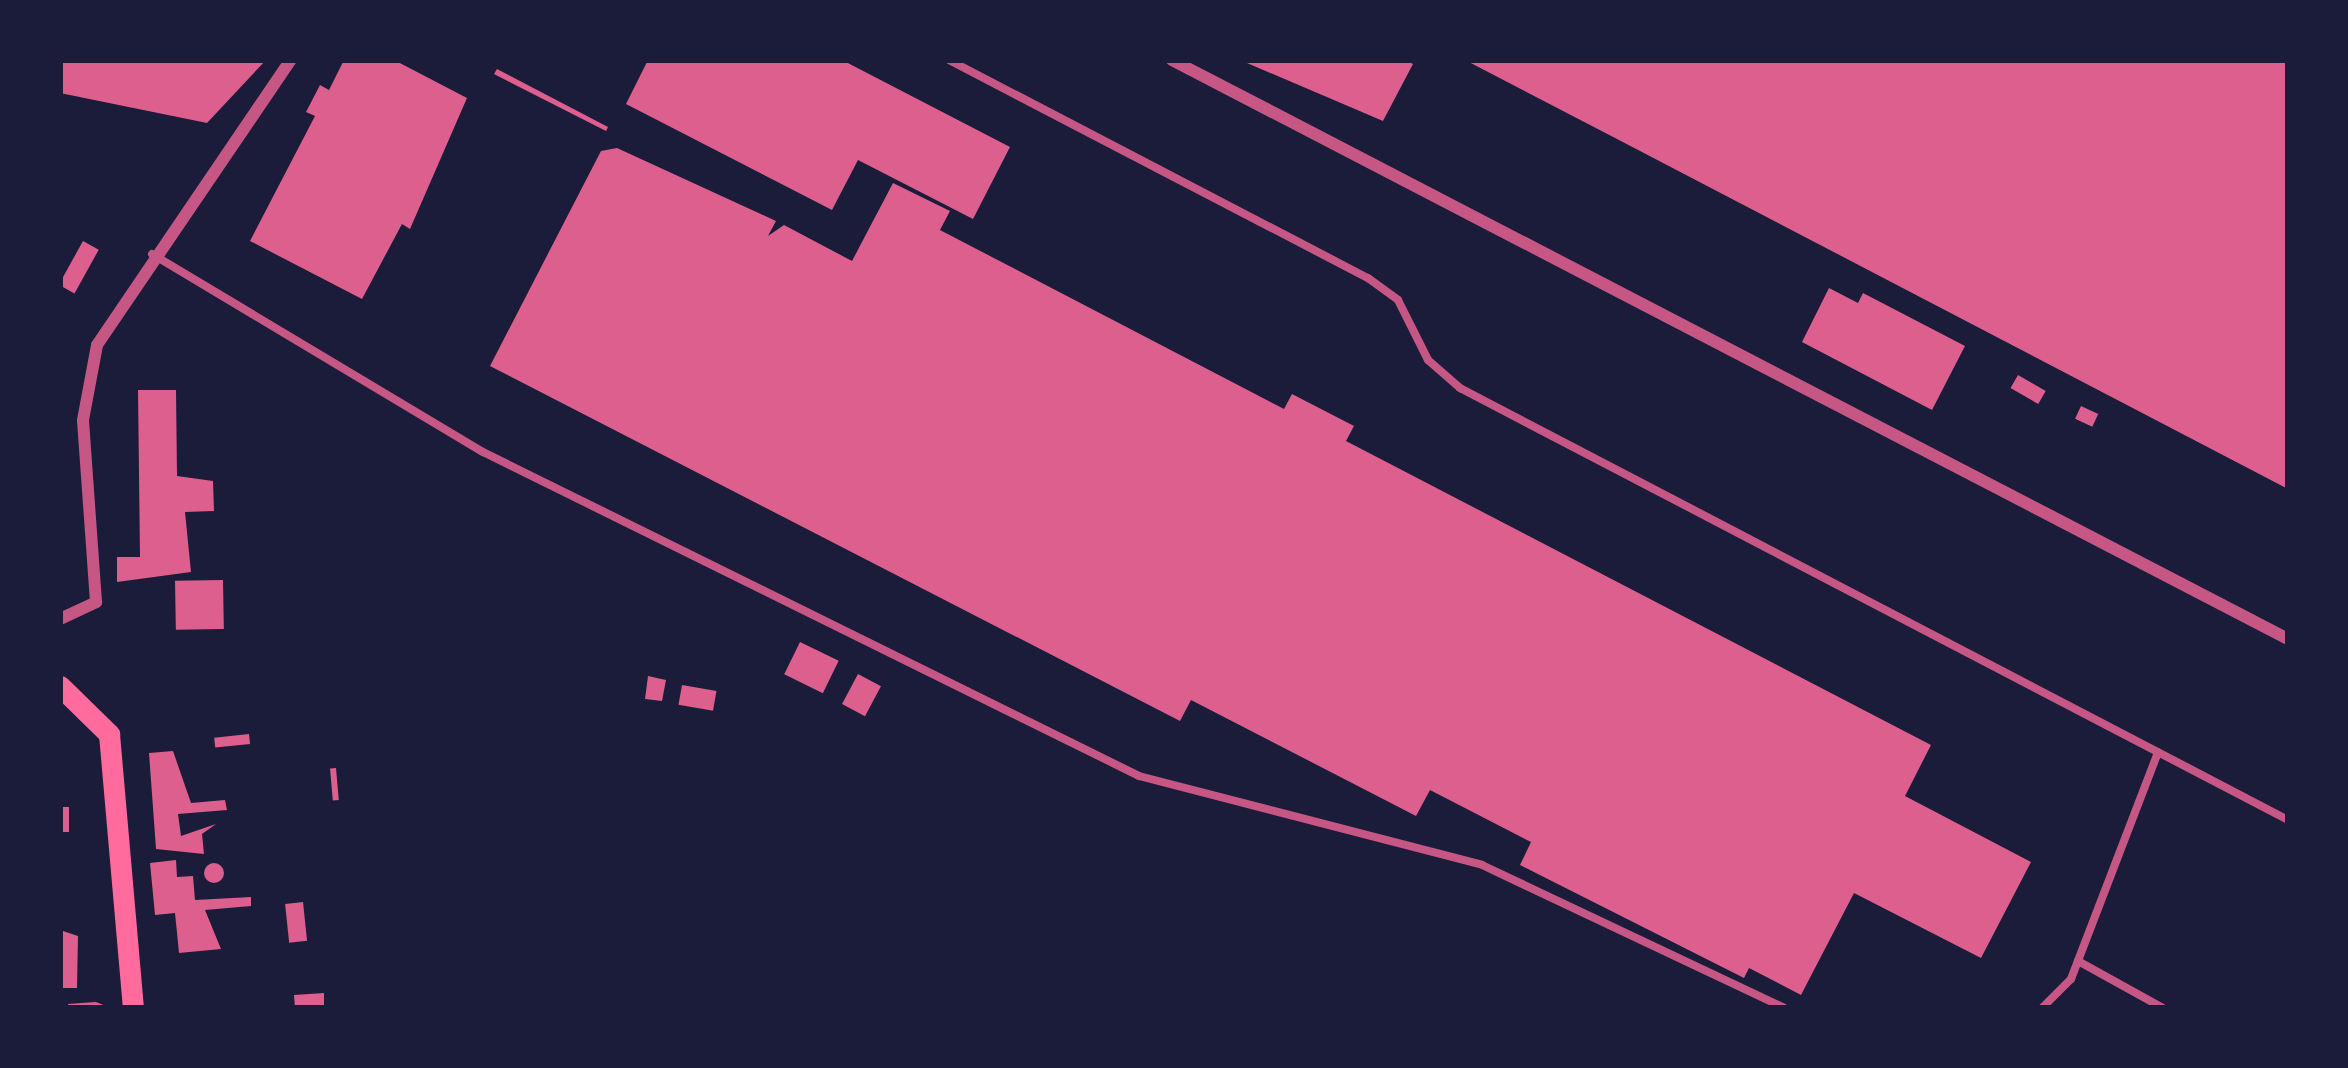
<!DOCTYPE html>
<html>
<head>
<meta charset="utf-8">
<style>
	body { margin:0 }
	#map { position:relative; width:2348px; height:1068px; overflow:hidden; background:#1b1b3a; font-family:"Fira Sans Condensed",sans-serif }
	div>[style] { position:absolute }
	.building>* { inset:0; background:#dd5f8e; transform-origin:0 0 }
	.round { border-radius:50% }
	.service>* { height:8px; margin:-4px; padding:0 4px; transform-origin:4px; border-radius:4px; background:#c65784 }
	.minor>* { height:12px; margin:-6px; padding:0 6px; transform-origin:6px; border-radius:6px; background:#c65784 }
	.secondary>* { height:21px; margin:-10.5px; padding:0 10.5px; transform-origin:10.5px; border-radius:10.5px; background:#ff6b9d }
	span { translate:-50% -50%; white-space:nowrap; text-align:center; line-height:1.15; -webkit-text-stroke:9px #1b1b3a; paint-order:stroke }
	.frame { position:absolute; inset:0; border:63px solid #1b1b3a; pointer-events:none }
</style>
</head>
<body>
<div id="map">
	<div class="building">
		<div style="clip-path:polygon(60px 60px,266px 60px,207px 123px,60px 93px)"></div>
		<div style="clip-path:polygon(344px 60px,394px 60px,467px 98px,410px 229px,402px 224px,362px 299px,250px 241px,315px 116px,306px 112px,320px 85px,329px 90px)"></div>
		<div style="clip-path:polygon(648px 60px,842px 60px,1010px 147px,973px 219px,858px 160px,832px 210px,626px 104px)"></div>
		<div style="clip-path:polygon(1240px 60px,1405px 60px,1413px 64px,1383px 121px)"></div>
		<div style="clip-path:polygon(1465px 60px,2288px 60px,2288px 489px,1617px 139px)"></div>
		<div style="clip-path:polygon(497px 69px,608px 127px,606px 131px,494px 74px)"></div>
		<div style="clip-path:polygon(617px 148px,776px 221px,768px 236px,784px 225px,852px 261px,893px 183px,950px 211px,940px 230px,1284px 409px,1292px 394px,1354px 426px,1346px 441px,1931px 745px,1905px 796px,2031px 862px,1981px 958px,1854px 893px,1801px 995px,1749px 968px,1744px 978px,1520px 865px,1531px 842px,1430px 790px,1416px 816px,1191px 700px,1180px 721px,490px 366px,601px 151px)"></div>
		<div style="left:83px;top:241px;width:18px;height:50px;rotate:29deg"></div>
		<div style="clip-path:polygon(1829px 288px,1858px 303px,1863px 293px,1965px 346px,1932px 410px,1802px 342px)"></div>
		<div style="left:2018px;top:375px;width:32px;height:15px;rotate:30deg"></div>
		<div style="clip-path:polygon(138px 390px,176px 390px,177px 476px,213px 481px,214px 511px,185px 512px,191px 572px,117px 582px,117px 557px,140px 557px)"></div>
		<div style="left:2081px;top:406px;width:19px;height:14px;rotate:25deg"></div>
		<div style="left:223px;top:580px;width:49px;height:48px;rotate:89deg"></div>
		<div style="left:800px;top:642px;width:43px;height:36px;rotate:26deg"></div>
		<div style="left:858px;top:674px;width:26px;height:34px;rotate:28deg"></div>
		<div style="clip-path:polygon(648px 676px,666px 680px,662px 701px,645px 699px)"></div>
		<div style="left:682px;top:685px;width:35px;height:20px;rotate:10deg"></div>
		<div style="left:249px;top:734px;width:10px;height:35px;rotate:84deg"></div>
		<div style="clip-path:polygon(173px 751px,191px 803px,225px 800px,227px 810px,178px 814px,181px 836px,216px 824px,202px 834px,204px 854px,156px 849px,149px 753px)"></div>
		<div style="left:336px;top:768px;width:32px;height:6px;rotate:85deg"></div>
		<div style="left:60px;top:807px;width:9px;height:25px"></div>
		<div style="clip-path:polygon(176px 860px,177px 877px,193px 876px,195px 900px,251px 897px,251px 906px,205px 910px,221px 949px,179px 953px,175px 913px,155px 915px,150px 863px)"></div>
		<div class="round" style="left:204px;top:863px;width:20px;height:20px"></div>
		<div style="left:303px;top:902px;width:39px;height:18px;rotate:84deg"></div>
		<div style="clip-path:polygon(60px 930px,78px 936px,77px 988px,60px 988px)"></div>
		<div style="clip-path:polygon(324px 993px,324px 1008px,295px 1008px,294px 995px)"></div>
		<div style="clip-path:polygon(96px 1002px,111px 1008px,69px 1008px,68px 1004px)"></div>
	</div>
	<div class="service">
		<div style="left:949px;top:60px;width:472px;rotate:27.5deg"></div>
		<div style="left:1368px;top:278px;width:37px;rotate:36deg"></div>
		<div style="left:1398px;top:300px;width:67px;rotate:63.4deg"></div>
		<div style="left:1428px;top:360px;width:43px;rotate:41.2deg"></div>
		<div style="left:1460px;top:388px;width:934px;rotate:27.55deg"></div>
		<div style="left:152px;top:254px;width:386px;rotate:30.9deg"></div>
		<div style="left:483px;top:452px;width:732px;rotate:26.28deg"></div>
		<div style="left:1139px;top:776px;width:354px;rotate:14.5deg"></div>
		<div style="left:1482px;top:865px;width:334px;rotate:25.3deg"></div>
		<div style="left:2078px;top:961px;width:97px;rotate:28.9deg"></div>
		<div style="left:2042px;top:1008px;width:41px;rotate:-45deg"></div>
		<div style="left:2071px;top:979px;width:243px;rotate:-69deg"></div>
	</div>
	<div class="minor">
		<div style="left:1172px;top:60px;width:1257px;rotate:27.42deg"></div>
		<div style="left:60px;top:619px;width:40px;rotate:-25deg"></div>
		<div style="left:96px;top:602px;width:182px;rotate:-94.1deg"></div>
		<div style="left:83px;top:420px;width:76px;rotate:-79.4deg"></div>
		<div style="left:97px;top:345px;width:345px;rotate:-55.8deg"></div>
	</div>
	<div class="secondary">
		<div style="left:60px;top:686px;width:69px;rotate:44.4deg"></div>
		<div style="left:109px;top:734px;width:275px;rotate:85deg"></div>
	</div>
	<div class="frame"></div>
</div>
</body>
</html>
